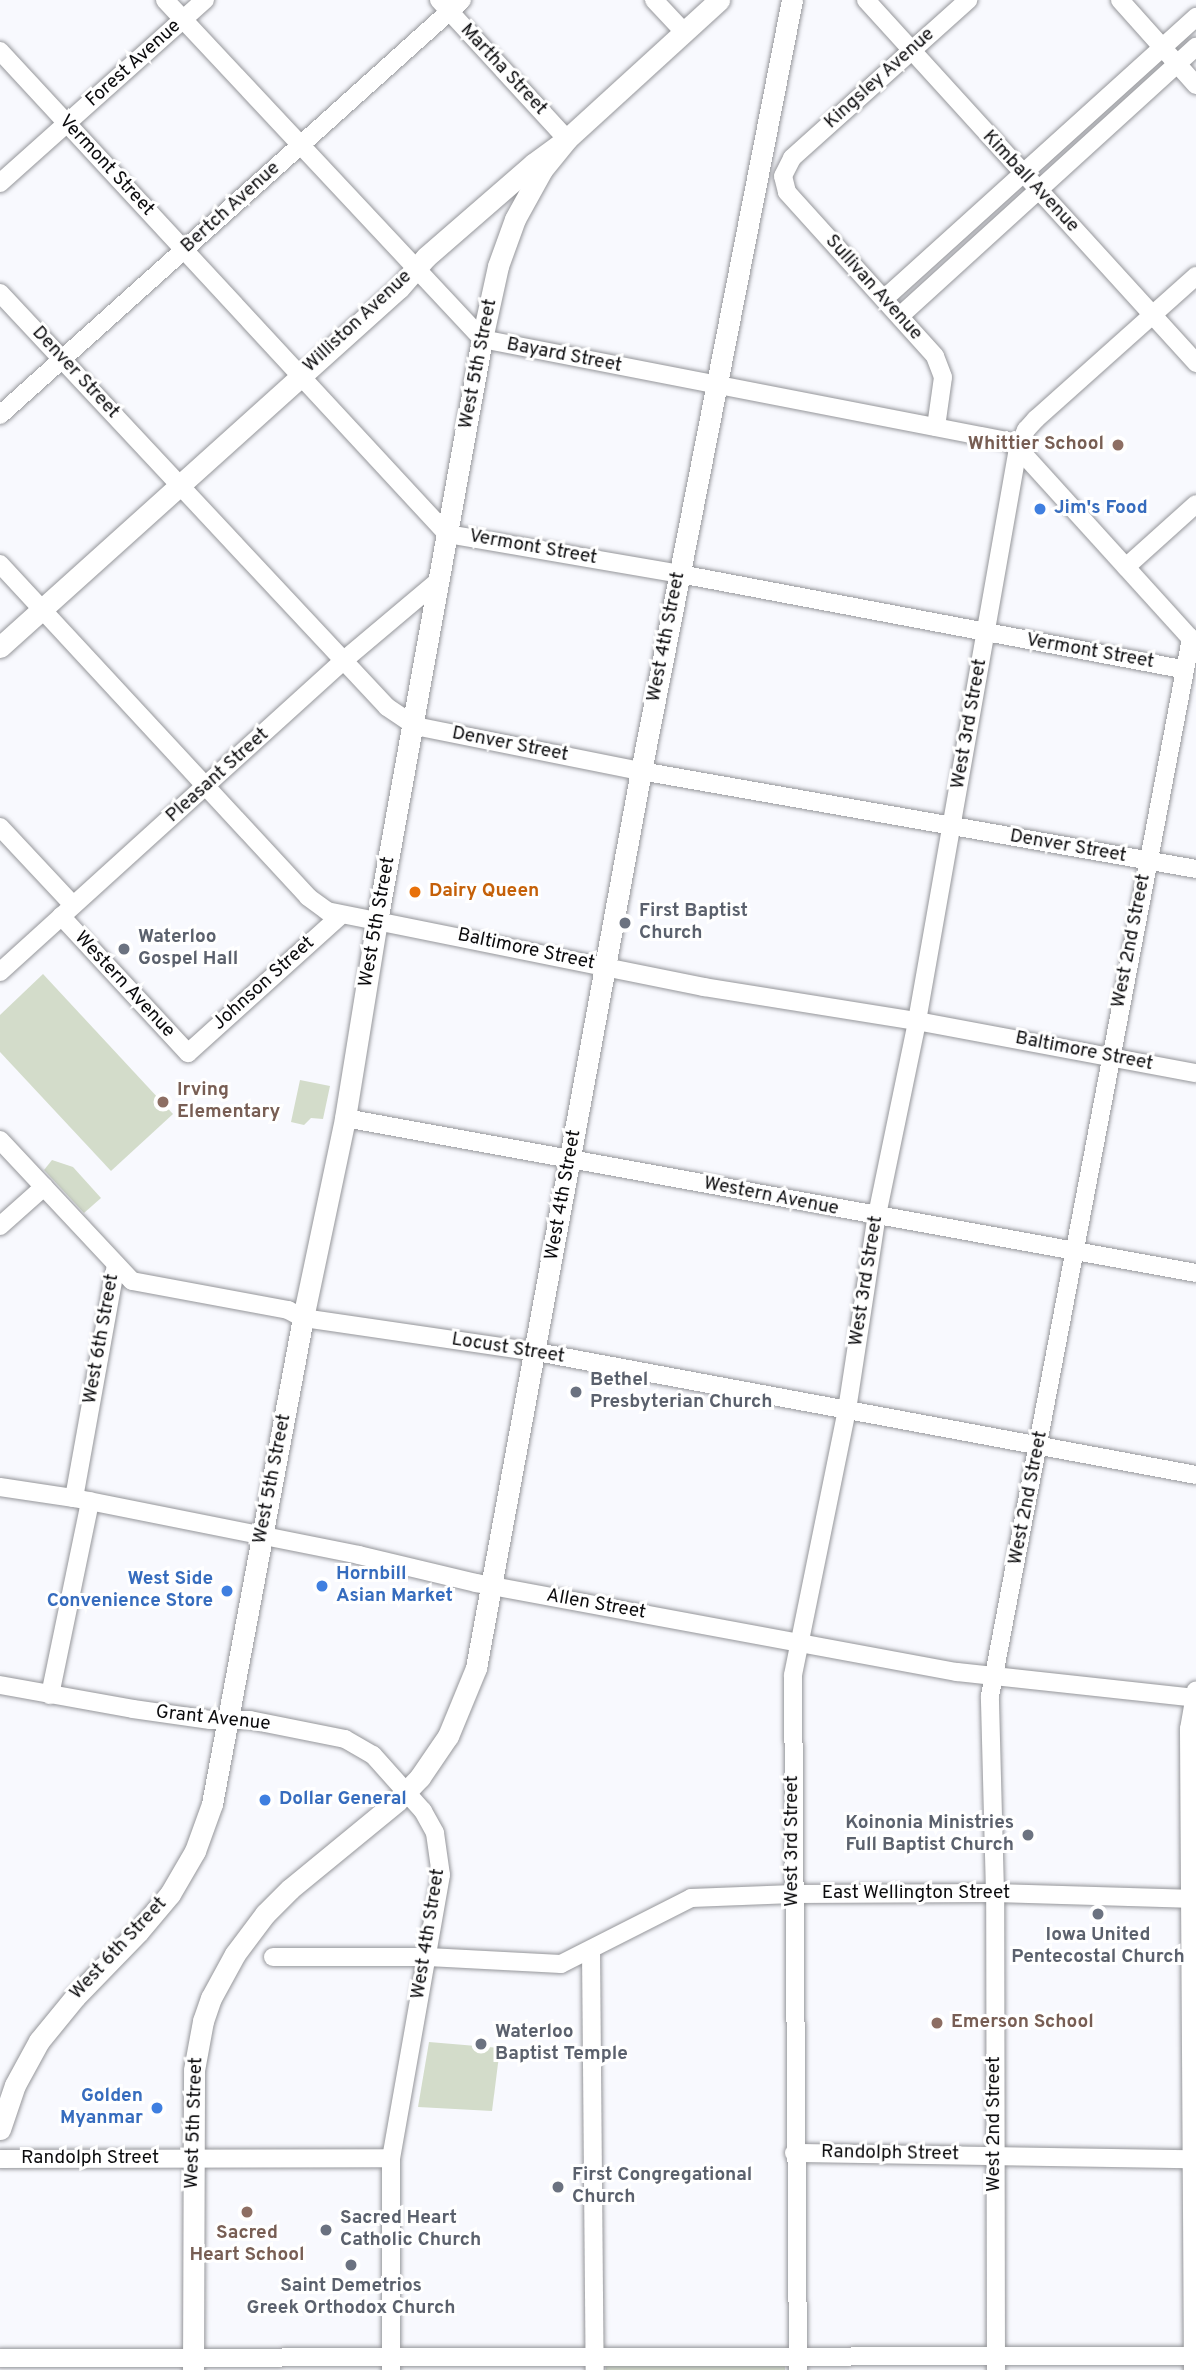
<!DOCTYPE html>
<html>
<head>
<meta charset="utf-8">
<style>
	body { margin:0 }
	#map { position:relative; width:1196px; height:2370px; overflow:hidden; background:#f8f9fe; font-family:Overpass,sans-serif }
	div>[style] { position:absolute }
	.green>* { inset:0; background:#d3dcca; transform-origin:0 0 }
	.roads { filter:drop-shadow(0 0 2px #95969a) drop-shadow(0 0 2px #95969a) }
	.minor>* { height:18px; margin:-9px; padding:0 9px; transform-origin:9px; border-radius:9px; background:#fff }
	.major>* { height:21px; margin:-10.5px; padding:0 10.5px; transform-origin:10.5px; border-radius:10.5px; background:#fff }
	.dots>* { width:19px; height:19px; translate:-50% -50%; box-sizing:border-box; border:4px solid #fff; border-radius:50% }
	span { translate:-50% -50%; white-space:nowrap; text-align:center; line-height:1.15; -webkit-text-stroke:6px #fff; paint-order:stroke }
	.street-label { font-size:19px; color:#0b0b0d }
	.education-label { font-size:19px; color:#785e54; font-weight:700 }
	.right { translate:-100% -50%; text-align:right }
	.left { translate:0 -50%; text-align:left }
	.shop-label { font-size:19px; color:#366cbe; font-weight:700 }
	.food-label { font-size:19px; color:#c56008; font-weight:700 }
	.worship-label { font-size:19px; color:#5b616d; font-weight:700 }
</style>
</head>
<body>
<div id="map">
	<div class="green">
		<div style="clip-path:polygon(43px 974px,173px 1114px,111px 1171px,0 1052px,0 1015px)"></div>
		<div style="clip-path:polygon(300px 1080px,330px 1086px,323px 1119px,311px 1118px,304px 1125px,291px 1122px)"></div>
		<div style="clip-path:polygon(52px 1160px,73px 1167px,101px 1198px,84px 1213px,44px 1170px)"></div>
		<div style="clip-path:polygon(429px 2042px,500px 2048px,492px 2111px,418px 2107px)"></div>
		<div style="left:785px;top:2362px;width:8px;height:179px;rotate:90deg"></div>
	</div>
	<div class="roads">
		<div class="minor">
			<div style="left:165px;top:0;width:464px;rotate:46.9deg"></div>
			<div style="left:482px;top:339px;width:535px;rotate:10.99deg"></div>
			<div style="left:1007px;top:441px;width:13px;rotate:32deg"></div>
			<div style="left:1018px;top:448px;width:265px;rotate:47.8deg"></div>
			<div style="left:439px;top:0;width:189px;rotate:47.4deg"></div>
			<div style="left:654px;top:0;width:45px;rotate:46.8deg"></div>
			<div style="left:866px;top:0;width:491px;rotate:47.7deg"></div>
			<div style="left:1120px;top:0;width:114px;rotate:48.2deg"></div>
			<div style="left:0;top:51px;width:658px;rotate:47.22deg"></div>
			<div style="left:447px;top:534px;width:236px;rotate:9.7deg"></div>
			<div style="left:680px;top:574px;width:511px;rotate:10.72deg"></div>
			<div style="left:0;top:183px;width:275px;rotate:-41.8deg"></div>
			<div style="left:0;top:293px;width:567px;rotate:46.93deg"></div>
			<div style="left:387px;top:707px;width:34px;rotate:34deg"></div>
			<div style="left:415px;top:726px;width:230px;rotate:11.3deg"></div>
			<div style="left:641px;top:771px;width:564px;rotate:10.01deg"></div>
			<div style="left:884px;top:299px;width:421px;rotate:-42.1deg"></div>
			<div style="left:900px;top:316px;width:400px;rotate:-42.3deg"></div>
			<div style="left:0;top:415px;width:621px;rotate:-41.93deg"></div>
			<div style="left:936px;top:427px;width:50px;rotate:-82deg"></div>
			<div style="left:943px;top:377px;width:22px;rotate:-111deg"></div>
			<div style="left:935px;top:356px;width:221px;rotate:-132.1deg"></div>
			<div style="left:787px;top:192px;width:16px;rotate:-104deg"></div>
			<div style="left:783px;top:176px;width:20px;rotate:-63deg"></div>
			<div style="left:792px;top:158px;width:237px;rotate:-41.9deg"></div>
			<div style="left:0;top:564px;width:454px;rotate:47.2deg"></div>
			<div style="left:308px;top:897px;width:24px;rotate:36deg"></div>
			<div style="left:327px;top:911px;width:385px;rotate:11.4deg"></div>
			<div style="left:704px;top:987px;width:216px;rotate:9.1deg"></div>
			<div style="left:917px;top:1021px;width:284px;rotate:10.6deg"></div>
			<div style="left:1126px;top:567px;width:94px;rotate:-42deg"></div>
			<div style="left:0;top:827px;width:107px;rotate:46.9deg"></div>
			<div style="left:61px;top:916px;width:187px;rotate:47.2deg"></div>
			<div style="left:188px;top:1053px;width:206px;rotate:-42deg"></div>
			<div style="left:0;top:972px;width:463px;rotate:-42.2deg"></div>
			<div style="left:343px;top:661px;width:124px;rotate:-40.1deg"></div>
			<div style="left:345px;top:1118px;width:865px;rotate:10.32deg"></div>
			<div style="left:0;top:1140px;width:193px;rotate:46.9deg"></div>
			<div style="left:132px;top:1281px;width:159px;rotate:10.5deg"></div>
			<div style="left:288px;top:1310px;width:17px;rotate:28deg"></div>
			<div style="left:303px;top:1318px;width:236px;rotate:8.3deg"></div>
			<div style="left:537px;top:1352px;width:670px;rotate:10.57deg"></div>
			<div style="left:0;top:1226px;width:59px;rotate:-41.6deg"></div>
			<div style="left:0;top:1487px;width:75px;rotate:8.5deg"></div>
			<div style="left:74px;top:1498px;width:291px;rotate:11.3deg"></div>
			<div style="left:359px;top:1555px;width:120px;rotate:13.5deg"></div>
			<div style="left:476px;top:1583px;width:489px;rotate:10.5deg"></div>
			<div style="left:957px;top:1672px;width:240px;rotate:6.2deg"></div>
			<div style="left:74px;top:1498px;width:237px;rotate:-79.8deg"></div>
			<div style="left:0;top:1685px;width:135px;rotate:10.2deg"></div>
			<div style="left:133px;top:1709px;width:78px;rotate:8.1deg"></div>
			<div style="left:210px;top:1720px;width:40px"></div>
			<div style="left:250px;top:1720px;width:97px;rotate:11.3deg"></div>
			<div style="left:345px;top:1739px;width:32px;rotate:30deg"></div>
			<div style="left:373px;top:1755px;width:75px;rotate:48.2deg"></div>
			<div style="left:423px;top:1811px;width:25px;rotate:61deg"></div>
			<div style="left:435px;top:1833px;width:42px;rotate:81.9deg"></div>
			<div style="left:441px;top:1875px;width:287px;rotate:100deg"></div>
			<div style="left:391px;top:2158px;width:212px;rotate:90deg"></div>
			<div style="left:50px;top:1695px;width:198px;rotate:-78.3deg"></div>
			<div style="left:591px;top:1950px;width:420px;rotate:89.5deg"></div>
			<div style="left:273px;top:1957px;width:155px"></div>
			<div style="left:428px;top:1957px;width:133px;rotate:3deg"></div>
			<div style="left:561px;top:1964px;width:146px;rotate:-26.9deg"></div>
			<div style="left:691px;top:1898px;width:102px;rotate:-2.2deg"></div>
			<div style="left:793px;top:1894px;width:202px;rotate:-0.3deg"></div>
			<div style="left:995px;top:1893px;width:201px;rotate:1.7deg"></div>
			<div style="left:794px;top:2153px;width:402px;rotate:0.9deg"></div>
			<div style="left:0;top:2159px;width:391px;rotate:-0.1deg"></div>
			<div style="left:0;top:2358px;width:1196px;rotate:-0.1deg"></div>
			<div style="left:798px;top:2370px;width:695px;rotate:-90.41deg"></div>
			<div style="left:793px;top:1675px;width:270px;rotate:-78.5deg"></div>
			<div style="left:847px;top:1410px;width:197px;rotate:-81.3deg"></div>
			<div style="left:877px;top:1215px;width:198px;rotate:-78.3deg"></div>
			<div style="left:917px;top:1021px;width:582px;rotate:-80deg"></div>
			<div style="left:1018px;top:448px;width:20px;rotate:-66deg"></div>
			<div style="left:1026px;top:430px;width:15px;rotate:-48deg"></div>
			<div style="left:1036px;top:419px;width:215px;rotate:-41.8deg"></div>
			<div style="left:996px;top:2370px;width:477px;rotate:-90.1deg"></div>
			<div style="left:995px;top:1893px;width:197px;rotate:-91.5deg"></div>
			<div style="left:990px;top:1696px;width:1077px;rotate:-79.24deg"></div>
			<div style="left:1193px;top:2370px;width:641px;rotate:-90.36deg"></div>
			<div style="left:1189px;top:1729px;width:39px;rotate:-80deg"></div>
		</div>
		<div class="major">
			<div style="left:0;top:647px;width:537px;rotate:-41.98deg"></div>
			<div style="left:399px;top:288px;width:41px;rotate:-48.9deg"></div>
			<div style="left:426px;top:257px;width:142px;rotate:-41deg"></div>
			<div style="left:533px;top:164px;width:42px;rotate:-36.3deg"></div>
			<div style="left:567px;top:139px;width:206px;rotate:-42.4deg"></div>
			<div style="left:0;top:2129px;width:46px;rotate:-71.2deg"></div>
			<div style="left:15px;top:2085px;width:50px;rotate:-61.4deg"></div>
			<div style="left:39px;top:2041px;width:57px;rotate:-50.7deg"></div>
			<div style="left:75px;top:1997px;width:91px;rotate:-45.9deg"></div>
			<div style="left:138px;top:1932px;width:50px;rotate:-49.9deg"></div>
			<div style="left:170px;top:1894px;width:50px;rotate:-59.8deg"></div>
			<div style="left:195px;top:1851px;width:50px;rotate:-70.1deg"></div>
			<div style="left:212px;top:1804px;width:494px;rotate:-79.4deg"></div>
			<div style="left:303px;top:1318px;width:204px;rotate:-78.1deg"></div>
			<div style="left:345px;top:1118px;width:200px;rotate:-80.8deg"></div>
			<div style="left:377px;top:921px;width:591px;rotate:-79.77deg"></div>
			<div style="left:482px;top:339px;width:75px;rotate:-77.6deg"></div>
			<div style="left:498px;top:266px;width:50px;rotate:-70.1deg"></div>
			<div style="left:515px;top:219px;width:56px;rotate:-61.1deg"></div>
			<div style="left:542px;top:170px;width:40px;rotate:-51deg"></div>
			<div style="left:193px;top:2370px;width:300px;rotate:-89.8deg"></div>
			<div style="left:194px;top:2070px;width:50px;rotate:-79.6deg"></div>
			<div style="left:203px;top:2021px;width:24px;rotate:-71deg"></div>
			<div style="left:211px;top:1998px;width:50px;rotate:-61.4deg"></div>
			<div style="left:235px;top:1954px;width:50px;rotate:-53.1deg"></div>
			<div style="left:265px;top:1914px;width:35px;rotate:-45deg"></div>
			<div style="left:290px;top:1889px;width:139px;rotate:-39.4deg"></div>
			<div style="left:397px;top:1801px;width:33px;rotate:-46deg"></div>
			<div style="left:420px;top:1777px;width:50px;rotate:-55.7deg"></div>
			<div style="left:448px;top:1736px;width:74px;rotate:-67.6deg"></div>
			<div style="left:476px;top:1668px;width:912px;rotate:-79.58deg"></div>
			<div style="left:641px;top:771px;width:786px;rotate:-78.92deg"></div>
		</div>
	</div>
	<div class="dots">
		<div style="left:1118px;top:445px;background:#8d6e63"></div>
		<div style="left:1040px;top:509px;background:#3f7fe0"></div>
		<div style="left:415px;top:892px;background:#e8710a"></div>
		<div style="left:625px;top:923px;background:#6b7280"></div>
		<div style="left:124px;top:949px;background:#6b7280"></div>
		<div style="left:163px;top:1102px;background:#8d6e63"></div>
		<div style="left:576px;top:1392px;background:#6b7280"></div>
		<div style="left:322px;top:1586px;background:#3f7fe0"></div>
		<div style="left:227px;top:1591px;background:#3f7fe0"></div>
		<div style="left:265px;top:1800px;background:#3f7fe0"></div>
		<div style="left:1028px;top:1835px;background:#6b7280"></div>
		<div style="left:1098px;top:1914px;background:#6b7280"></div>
		<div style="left:937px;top:2023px;background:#8d6e63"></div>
		<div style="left:481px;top:2044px;background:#6b7280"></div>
		<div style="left:157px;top:2108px;background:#3f7fe0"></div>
		<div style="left:558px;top:2187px;background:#6b7280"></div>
		<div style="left:247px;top:2212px;background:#8d6e63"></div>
		<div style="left:326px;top:2230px;background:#6b7280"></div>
		<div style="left:351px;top:2265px;background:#6b7280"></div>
	</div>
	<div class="street-label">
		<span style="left:134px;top:64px;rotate:-42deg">Forest Avenue</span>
		<span style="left:503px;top:70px;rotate:47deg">Martha Street</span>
		<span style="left:880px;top:79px;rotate:-42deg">Kingsley Avenue</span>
		<span style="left:106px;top:166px;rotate:47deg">Vermont Street</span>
		<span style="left:1030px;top:182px;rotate:47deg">Kimball Avenue</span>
		<span style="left:231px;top:208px;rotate:-42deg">Bertch Avenue</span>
		<span style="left:873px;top:288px;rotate:48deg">Sullivan Avenue</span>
		<span style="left:358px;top:322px;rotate:-43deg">Williston Avenue</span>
		<span style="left:564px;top:356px;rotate:11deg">Bayard Street</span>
		<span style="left:479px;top:364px;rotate:-79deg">West 5th Street</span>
		<span style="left:75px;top:373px;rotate:47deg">Denver Street</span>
		<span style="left:533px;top:548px;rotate:10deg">Vermont Street</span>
		<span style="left:667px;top:637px;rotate:-79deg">West 4th Street</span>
		<span style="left:1090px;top:652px;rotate:10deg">Vermont Street</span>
		<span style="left:970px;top:724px;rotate:-80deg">West 3rd Street</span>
		<span style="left:510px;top:745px;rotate:11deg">Denver Street</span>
		<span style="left:218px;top:776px;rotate:-42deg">Pleasant Street</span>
		<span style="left:1068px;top:847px;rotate:10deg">Denver Street</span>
		<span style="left:378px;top:922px;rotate:-80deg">West 5th Street</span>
		<span style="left:1132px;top:941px;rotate:-79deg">West 2nd Street</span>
		<span style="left:526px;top:950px;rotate:12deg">Baltimore Street</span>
		<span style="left:264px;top:984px;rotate:-42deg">Johnson Street</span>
		<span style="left:124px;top:985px;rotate:47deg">Western Avenue</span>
		<span style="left:1084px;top:1052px;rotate:11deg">Baltimore Street</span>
		<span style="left:564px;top:1195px;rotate:-80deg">West 4th Street</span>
		<span style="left:771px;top:1197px;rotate:11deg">Western Avenue</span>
		<span style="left:867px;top:1281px;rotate:-81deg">West 3rd Street</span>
		<span style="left:102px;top:1339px;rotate:-80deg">West 6th Street</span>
		<span style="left:508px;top:1349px;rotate:9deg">Locust Street</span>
		<span style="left:273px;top:1479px;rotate:-79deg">West 5th Street</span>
		<span style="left:1029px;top:1498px;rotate:-79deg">West 2nd Street</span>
		<span style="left:596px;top:1605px;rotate:10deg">Allen Street</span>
		<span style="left:213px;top:1719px;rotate:6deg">Grant Avenue</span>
		<span style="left:793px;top:1841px;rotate:-90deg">West 3rd Street</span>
		<span style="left:916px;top:1894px">East Wellington Street</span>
		<span style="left:429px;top:1934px;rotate:-81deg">West 4th Street</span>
		<span style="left:119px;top:1949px;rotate:-47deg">West 6th Street</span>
		<span style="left:195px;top:2123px;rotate:-88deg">West 5th Street</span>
		<span style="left:995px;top:2124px;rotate:-90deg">West 2nd Street</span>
		<span style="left:890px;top:2154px;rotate:1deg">Randolph Street</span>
		<span style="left:90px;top:2159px">Randolph Street</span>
	</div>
	<div class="education-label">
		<span class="right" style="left:1104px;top:445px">Whittier School</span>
		<span class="left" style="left:177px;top:1102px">Irving<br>Elementary</span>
		<span class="left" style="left:951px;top:2023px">Emerson School</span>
		<span style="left:247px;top:2245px">Sacred<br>Heart School</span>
	</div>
	<div class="shop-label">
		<span class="left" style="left:1054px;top:509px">Jim's Food</span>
		<span class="left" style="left:336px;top:1586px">Hornbill<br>Asian Market</span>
		<span class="right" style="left:213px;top:1591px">West Side<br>Convenience Store</span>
		<span class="left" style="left:279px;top:1800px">Dollar General</span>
		<span class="right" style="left:143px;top:2108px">Golden<br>Myanmar</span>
	</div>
	<div class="food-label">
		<span class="left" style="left:429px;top:892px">Dairy Queen</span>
	</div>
	<div class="worship-label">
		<span class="left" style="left:639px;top:923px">First Baptist<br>Church</span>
		<span class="left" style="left:138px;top:949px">Waterloo<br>Gospel Hall</span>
		<span class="left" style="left:590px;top:1392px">Bethel<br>Presbyterian Church</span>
		<span class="right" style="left:1014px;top:1835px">Koinonia Ministries<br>Full Baptist Church</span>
		<span style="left:1098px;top:1947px">Iowa United<br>Pentecostal Church</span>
		<span class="left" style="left:495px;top:2044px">Waterloo<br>Baptist Temple</span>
		<span class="left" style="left:572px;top:2187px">First Congregational<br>Church</span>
		<span class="left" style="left:340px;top:2230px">Sacred Heart<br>Catholic Church</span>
		<span style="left:351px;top:2298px">Saint Demetrios<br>Greek Orthodox Church</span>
	</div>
</div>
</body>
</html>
